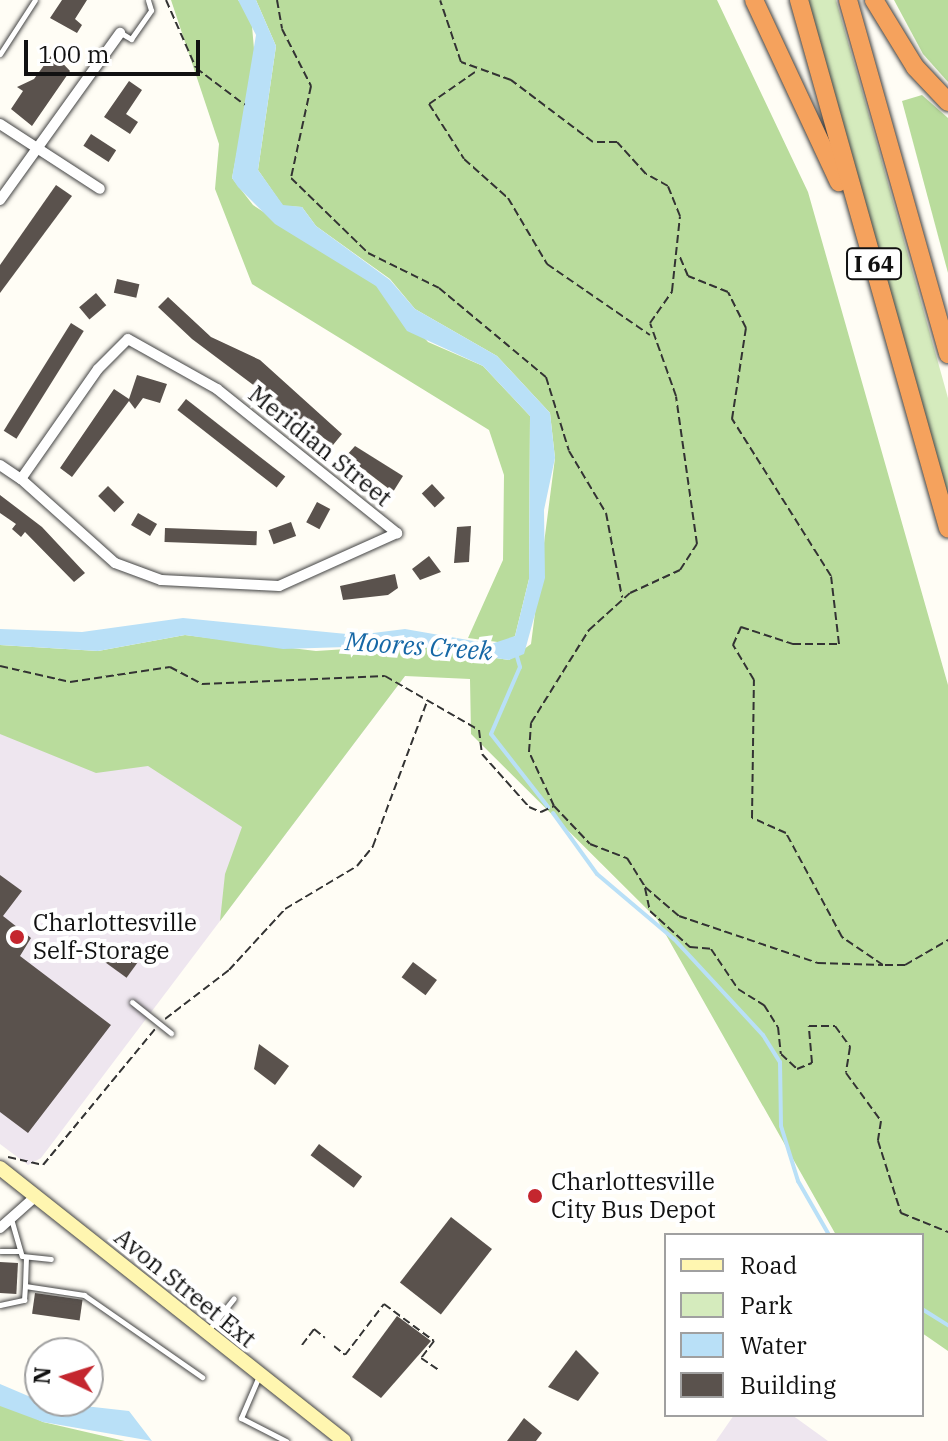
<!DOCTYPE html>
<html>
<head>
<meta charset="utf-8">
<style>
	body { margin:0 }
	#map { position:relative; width:948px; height:1441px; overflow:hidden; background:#fffdf5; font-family:"IBM Plex Serif",serif }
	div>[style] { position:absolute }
	.industrial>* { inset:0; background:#eee6ef }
	.green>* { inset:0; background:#d5ebbd }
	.forest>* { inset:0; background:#b9dc9c }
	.water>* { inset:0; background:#b9e0f7 }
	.stream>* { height:4px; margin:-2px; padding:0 2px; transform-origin:2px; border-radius:2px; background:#b9e0f7 }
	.building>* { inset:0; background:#5a524d; transform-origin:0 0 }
	.path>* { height:2px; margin-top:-1px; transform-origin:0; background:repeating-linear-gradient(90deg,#333 0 8px,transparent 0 12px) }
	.roads { filter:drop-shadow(0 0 2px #444) drop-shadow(0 0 2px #444) }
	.service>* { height:5px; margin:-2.5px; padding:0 2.5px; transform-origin:2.5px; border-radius:2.5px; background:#fff }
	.minor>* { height:10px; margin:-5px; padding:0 5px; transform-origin:5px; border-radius:5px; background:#fff }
	.secondary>* { height:14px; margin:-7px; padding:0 7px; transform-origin:7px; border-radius:7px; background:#fff6b0 }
	.motorway>* { height:18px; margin:-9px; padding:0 9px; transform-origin:9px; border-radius:9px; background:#f5a25d }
	.dots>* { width:22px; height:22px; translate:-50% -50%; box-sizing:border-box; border:4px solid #fff; border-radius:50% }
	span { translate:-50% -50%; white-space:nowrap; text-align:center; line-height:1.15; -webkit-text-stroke:8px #fff; paint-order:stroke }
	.shield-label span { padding:2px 6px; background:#fff; border:2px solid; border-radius:6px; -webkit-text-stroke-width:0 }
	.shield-label { font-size:22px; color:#111; font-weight:700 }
	.street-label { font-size:24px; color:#111 }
	.poi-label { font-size:24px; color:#111 }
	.left { translate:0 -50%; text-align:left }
	.water-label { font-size:26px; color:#1768a6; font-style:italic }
	.legend { position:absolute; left:664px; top:1233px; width:260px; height:184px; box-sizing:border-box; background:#fff; border:2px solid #a0a0a0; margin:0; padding:10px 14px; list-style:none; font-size:24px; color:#111 }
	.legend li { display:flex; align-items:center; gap:16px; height:40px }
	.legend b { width:40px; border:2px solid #a0a0a0 }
	.north { position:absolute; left:24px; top:1337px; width:80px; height:80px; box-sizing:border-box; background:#fff; border:2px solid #a0a0a0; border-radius:50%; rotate:274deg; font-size:22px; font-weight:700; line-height:32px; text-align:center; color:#111 }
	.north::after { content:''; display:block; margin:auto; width:28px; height:36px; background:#c4262e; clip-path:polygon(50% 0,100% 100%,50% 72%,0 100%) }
	.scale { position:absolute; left:24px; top:40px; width:176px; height:36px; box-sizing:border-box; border:4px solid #111; border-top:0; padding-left:10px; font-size:24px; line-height:28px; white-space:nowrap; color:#111; -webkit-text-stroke:6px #fff; paint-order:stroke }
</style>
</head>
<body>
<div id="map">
	<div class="industrial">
		<div style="clip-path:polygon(405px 676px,41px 1158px,28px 1165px,0 1144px,0 678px)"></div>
		<div style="clip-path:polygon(734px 1415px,792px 1415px,828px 1441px,716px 1441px)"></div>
	</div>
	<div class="green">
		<div style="clip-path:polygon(805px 0,836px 0,867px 108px,948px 398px,948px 511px)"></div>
	</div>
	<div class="forest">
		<div style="clip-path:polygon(171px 0,238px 0,251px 14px,255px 61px,232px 178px,253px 205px,377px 286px,428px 342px,483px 366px,530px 416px,529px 579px,515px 636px,505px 643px,468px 638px,503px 560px,504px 475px,489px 430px,252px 284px,215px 189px,219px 144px)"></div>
		<div style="clip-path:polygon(256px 0,717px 0,808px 192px,948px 685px,948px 1351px,922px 1333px,922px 1235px,836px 1235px,657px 919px,471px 734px,470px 679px,405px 676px,220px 921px,225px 874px,242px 827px,148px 766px,96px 773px,0 734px,0 645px,98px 651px,185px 635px,316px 651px,409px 645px,509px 660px,531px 644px,555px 458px,550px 413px,497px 356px,415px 309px,390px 279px,316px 226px,302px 207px,283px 206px,258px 170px,276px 46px)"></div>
		<div style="clip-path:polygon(894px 0,948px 0,948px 82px,923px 54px)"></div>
		<div style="clip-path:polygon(922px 95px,948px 118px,948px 273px,902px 101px)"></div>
		<div style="clip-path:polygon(8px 1405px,43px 1422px,125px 1441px,0 1441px,0 1406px)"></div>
	</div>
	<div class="water">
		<div style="clip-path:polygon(238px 0,256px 0,276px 46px,258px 170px,283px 205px,302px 207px,316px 226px,390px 280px,415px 309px,497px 356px,550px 413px,555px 458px,544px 510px,545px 578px,524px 654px,509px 660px,409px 645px,283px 649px,185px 635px,98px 651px,0 645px,0 629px,82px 632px,183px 618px,357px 635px,405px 629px,491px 644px,515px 636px,529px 579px,530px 416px,483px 366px,407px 331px,376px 286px,275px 224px,238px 187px,232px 178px,256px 35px)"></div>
		<div style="clip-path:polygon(0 1384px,40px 1401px,129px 1411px,152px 1441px,43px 1422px,0 1406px)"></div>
	</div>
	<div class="stream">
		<div style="left:516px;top:653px;width:15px;rotate:74deg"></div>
		<div style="left:520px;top:667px;width:73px;rotate:113.4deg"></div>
		<div style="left:491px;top:734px;width:93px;rotate:52deg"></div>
		<div style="left:553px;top:813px;width:75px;rotate:54.2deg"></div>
		<div style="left:597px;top:874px;width:101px;rotate:40.2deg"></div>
		<div style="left:674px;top:939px;width:131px;rotate:47.2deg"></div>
		<div style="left:763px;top:1035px;width:32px;rotate:58deg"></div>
		<div style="left:780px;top:1062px;width:64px;rotate:89.1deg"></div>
		<div style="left:781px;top:1126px;width:58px;rotate:72.8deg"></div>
		<div style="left:798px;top:1181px;width:62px;rotate:60.1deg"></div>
		<div style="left:922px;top:1309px;width:31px;rotate:32deg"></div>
	</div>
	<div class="building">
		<div style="clip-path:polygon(62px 0,87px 0,75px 19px,82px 25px,77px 33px,50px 18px)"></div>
		<div style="clip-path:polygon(53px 53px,70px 71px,32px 126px,11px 109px,23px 91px,17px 87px,34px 79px)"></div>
		<div style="clip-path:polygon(129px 81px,142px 90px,126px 114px,138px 122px,130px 134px,104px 117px)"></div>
		<div style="left:91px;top:134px;width:30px;height:14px;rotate:33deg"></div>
		<div style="clip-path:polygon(56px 185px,72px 196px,0 293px,0 265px)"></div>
		<div style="left:117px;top:279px;width:23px;height:14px;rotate:13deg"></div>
		<div style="left:96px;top:293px;width:16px;height:22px;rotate:50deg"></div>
		<div style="clip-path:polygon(168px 297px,211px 337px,260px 360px,342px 434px,333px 445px,192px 339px,158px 307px)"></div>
		<div style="left:71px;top:323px;width:15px;height:127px;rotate:32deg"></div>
		<div style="clip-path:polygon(137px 375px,167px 384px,160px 403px,143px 398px,135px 409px,129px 401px,72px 477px,60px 468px,114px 389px,129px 399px)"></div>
		<div style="left:186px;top:399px;width:126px;height:14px;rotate:38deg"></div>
		<div style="clip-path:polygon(355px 446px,403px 476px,393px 492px,346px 456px)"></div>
		<div style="left:432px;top:484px;width:19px;height:14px;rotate:47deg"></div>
		<div style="left:108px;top:486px;width:23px;height:14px;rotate:45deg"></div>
		<div style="clip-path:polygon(0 495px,42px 527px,85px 573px,74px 582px,25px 532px,21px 537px,12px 529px,16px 524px,0 513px)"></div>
		<div style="left:317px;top:502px;width:15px;height:23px;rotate:28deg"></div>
		<div style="left:138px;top:513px;width:22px;height:14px;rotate:30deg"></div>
		<div style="left:291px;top:522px;width:15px;height:24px;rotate:70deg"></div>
		<div style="clip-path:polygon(471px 526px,469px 562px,454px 563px,457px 527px)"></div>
		<div style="left:165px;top:528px;width:92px;height:14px;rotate:2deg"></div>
		<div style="clip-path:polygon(429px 556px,441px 572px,420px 580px,412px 569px)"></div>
		<div style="clip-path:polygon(395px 574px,398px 588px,388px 595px,343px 600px,340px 586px)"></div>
		<div style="clip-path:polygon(0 875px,22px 891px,3px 916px,31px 938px,20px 956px,111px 1025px,28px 1133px,0 1112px)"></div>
		<div style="left:113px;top:942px;width:32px;height:21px;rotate:36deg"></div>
		<div style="left:413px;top:962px;width:30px;height:19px;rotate:37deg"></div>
		<div style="clip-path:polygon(259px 1044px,289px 1066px,275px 1085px,254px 1069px)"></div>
		<div style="left:319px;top:1144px;width:54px;height:14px;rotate:37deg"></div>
		<div style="left:451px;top:1217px;width:52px;height:83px;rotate:38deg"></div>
		<div style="left:0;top:1262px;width:18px;height:31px;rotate:3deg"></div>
		<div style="left:35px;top:1293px;width:48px;height:21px;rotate:8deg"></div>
		<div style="clip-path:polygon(397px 1316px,431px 1341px,381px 1398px,352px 1377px)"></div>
		<div style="clip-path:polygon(576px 1350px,599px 1373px,578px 1401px,548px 1387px)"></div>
		<div style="clip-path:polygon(524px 1418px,542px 1433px,536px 1441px,507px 1441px)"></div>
	</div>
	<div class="path">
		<div style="left:166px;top:0;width:74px;rotate:66.2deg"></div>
		<div style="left:196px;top:68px;width:61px;rotate:37.1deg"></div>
		<div style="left:277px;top:0;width:29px;rotate:80deg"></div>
		<div style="left:282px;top:29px;width:64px;rotate:63deg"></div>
		<div style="left:311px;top:86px;width:94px;rotate:102.3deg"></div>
		<div style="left:291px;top:178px;width:107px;rotate:44.2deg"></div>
		<div style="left:368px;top:253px;width:79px;rotate:26.2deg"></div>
		<div style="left:439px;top:288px;width:139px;rotate:39.8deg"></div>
		<div style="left:546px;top:377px;width:77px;rotate:72.7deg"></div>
		<div style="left:569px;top:451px;width:72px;rotate:59.2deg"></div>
		<div style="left:606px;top:513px;width:86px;rotate:79.2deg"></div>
		<div style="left:475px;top:72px;width:56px;rotate:145.2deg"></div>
		<div style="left:429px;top:104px;width:65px;rotate:57.5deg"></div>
		<div style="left:464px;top:159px;width:59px;rotate:41.6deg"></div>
		<div style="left:508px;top:198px;width:77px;rotate:59.4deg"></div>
		<div style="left:547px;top:264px;width:125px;rotate:34.6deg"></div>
		<div style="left:0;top:666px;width:72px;rotate:12.9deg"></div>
		<div style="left:70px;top:682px;width:101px;rotate:-8.5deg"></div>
		<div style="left:170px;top:667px;width:36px;rotate:28deg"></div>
		<div style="left:202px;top:684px;width:183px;rotate:-2.5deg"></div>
		<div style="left:385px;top:676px;width:108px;rotate:29.9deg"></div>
		<div style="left:479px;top:730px;width:24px;rotate:83deg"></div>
		<div style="left:482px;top:754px;width:71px;rotate:48.4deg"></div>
		<div style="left:529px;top:807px;width:13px;rotate:23deg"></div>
		<div style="left:541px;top:812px;width:14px;rotate:-25deg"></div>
		<div style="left:554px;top:806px;width:60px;rotate:-114.8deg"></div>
		<div style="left:529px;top:752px;width:29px;rotate:-86deg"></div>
		<div style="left:531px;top:723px;width:110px;rotate:-58.1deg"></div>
		<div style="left:589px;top:630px;width:55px;rotate:-42.1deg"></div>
		<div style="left:630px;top:593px;width:55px;rotate:-24.7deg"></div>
		<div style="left:680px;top:570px;width:31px;rotate:-57deg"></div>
		<div style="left:697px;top:544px;width:149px;rotate:-98.1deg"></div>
		<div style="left:676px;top:396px;width:77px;rotate:-109.6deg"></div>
		<div style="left:650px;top:323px;width:39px;rotate:-55deg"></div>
		<div style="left:672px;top:291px;width:75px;rotate:-83.9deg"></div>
		<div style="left:680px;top:216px;width:32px;rotate:-112deg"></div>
		<div style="left:668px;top:186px;width:25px;rotate:-151deg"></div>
		<div style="left:646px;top:174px;width:43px;rotate:-132.2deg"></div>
		<div style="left:617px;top:142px;width:24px;rotate:180deg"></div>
		<div style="left:593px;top:142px;width:103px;rotate:-142.9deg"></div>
		<div style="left:511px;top:80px;width:53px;rotate:-160.2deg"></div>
		<div style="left:461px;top:62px;width:65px;rotate:-108.7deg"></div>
		<div style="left:554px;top:806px;width:52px;rotate:46.5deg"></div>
		<div style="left:590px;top:844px;width:40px;rotate:21deg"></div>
		<div style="left:627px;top:858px;width:34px;rotate:58deg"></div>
		<div style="left:645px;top:887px;width:45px;rotate:40.5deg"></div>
		<div style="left:679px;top:916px;width:147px;rotate:18.7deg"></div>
		<div style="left:818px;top:963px;width:65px;rotate:1.8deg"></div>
		<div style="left:883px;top:965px;width:50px;rotate:-145.7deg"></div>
		<div style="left:842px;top:937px;width:118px;rotate:-118.3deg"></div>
		<div style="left:786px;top:833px;width:37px;rotate:-156deg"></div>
		<div style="left:752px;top:818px;width:138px;rotate:-89.2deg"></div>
		<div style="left:754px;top:680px;width:41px;rotate:-121deg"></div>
		<div style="left:733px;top:645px;width:20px;rotate:-66deg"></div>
		<div style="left:741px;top:627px;width:55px;rotate:18.1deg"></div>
		<div style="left:793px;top:644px;width:46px"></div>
		<div style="left:839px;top:644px;width:68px;rotate:-96.7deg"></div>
		<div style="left:831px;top:576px;width:186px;rotate:-122.2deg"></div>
		<div style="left:732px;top:419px;width:92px;rotate:-81.3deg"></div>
		<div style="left:746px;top:328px;width:40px;rotate:-116.6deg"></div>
		<div style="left:728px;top:292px;width:43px;rotate:-158.2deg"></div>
		<div style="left:688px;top:276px;width:23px;rotate:-113deg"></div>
		<div style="left:645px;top:888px;width:24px;rotate:78deg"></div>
		<div style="left:650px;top:911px;width:54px;rotate:42deg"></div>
		<div style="left:690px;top:947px;width:21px;rotate:5deg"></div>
		<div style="left:711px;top:949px;width:48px;rotate:56deg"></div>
		<div style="left:738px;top:989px;width:31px;rotate:32deg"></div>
		<div style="left:764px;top:1005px;width:26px;rotate:58deg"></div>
		<div style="left:778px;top:1027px;width:27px;rotate:84deg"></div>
		<div style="left:781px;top:1054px;width:22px;rotate:43deg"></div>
		<div style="left:797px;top:1069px;width:16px;rotate:-22deg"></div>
		<div style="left:812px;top:1063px;width:37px;rotate:-95deg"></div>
		<div style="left:809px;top:1026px;width:26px"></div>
		<div style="left:835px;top:1026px;width:26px;rotate:54deg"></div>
		<div style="left:850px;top:1047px;width:26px;rotate:99deg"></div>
		<div style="left:846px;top:1073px;width:59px;rotate:53.9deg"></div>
		<div style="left:881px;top:1121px;width:20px;rotate:99deg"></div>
		<div style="left:878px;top:1141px;width:76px;rotate:72.3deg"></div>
		<div style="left:901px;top:1213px;width:51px;rotate:22deg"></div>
		<div style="left:885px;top:965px;width:20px"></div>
		<div style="left:905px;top:965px;width:50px;rotate:-30.2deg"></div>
		<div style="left:165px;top:1019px;width:81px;rotate:-37.4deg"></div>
		<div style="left:229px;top:970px;width:83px;rotate:-47.4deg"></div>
		<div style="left:285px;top:909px;width:84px;rotate:-30.8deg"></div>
		<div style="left:357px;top:866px;width:26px;rotate:-51deg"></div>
		<div style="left:373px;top:846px;width:152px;rotate:-69.5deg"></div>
		<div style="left:8px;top:1157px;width:36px;rotate:13deg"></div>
		<div style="left:43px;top:1165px;width:176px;rotate:-50.5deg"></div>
		<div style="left:302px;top:1345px;width:20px;rotate:-53deg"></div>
		<div style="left:314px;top:1329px;width:14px;rotate:39deg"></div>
		<div style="left:334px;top:1346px;width:14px;rotate:39deg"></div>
		<div style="left:345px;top:1355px;width:64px;rotate:-52.6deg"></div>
		<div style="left:384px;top:1304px;width:62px;rotate:36.5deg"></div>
		<div style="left:434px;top:1341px;width:21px;rotate:127deg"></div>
		<div style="left:421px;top:1358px;width:22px;rotate:34deg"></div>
	</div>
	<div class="roads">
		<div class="service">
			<div style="left:121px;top:33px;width:12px;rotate:31deg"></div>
			<div style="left:131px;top:39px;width:35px;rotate:-55deg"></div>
			<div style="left:151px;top:10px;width:10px;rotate:-107deg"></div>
			<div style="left:0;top:54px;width:64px;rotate:-57.1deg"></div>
			<div style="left:132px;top:1002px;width:50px;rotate:38.5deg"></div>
			<div style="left:12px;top:1222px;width:35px;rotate:74deg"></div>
			<div style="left:22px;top:1256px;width:29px;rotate:6deg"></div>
			<div style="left:0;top:1251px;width:20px"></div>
			<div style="left:26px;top:1257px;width:29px;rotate:92deg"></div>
			<div style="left:25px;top:1286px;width:60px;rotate:8.7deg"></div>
			<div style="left:84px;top:1295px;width:144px;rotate:34.8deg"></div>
			<div style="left:0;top:1305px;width:25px;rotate:-12deg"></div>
			<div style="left:24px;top:1300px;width:14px;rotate:-86deg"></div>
			<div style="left:207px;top:1332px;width:43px;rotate:-51.5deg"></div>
			<div style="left:259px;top:1376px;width:46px;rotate:113.2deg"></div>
			<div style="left:241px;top:1418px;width:51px;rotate:27.1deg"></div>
		</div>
		<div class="minor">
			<div style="left:0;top:124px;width:119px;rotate:33deg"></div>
			<div style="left:0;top:200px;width:206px;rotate:-54.3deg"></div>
			<div style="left:128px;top:339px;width:102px;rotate:29.3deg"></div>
			<div style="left:217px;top:389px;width:231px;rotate:38.7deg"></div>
			<div style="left:397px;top:533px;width:129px;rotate:155.8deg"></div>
			<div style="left:279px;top:586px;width:118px;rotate:-177.1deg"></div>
			<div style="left:161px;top:580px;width:49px;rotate:-159.7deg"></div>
			<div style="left:115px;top:563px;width:126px;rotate:-138.2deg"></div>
			<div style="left:21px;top:479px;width:134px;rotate:-55deg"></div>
			<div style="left:98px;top:369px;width:42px;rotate:-45deg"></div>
			<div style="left:0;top:465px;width:25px;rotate:34deg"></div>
			<div style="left:0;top:1228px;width:48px;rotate:-41.6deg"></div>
		</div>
		<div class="secondary">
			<div style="left:0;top:1168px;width:439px;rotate:38.4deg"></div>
		</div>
		<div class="motorway">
			<div style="left:754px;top:0;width:201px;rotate:65deg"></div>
			<div style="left:799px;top:0;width:549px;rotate:74.24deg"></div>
			<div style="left:848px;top:0;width:368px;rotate:74.2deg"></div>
			<div style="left:874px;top:0;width:79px;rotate:58.5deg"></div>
			<div style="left:915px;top:67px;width:48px;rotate:46.7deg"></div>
		</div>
	</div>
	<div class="dots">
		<div style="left:17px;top:937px;background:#c4262e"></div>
		<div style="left:535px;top:1196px;background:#c4262e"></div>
	</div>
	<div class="shield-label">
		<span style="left:874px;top:264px">I 64</span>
	</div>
	<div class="street-label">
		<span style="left:320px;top:446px;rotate:39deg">Meridian Street</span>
		<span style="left:185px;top:1288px;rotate:39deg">Avon Street Ext</span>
	</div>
	<div class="poi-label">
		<span class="left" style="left:33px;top:937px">Charlottesville<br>Self-Storage</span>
		<span class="left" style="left:551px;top:1196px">Charlottesville<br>City Bus Depot</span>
	</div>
	<div class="water-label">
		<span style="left:419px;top:646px;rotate:4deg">Moores Creek</span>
	</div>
	<ul class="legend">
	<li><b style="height:10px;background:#fff6b0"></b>Road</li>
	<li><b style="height:22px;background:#d5ebbd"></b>Park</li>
	<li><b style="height:22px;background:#b9e0f7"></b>Water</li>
	<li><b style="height:22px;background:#5a524d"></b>Building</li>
	</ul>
	<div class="north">N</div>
	<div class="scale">100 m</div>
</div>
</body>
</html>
